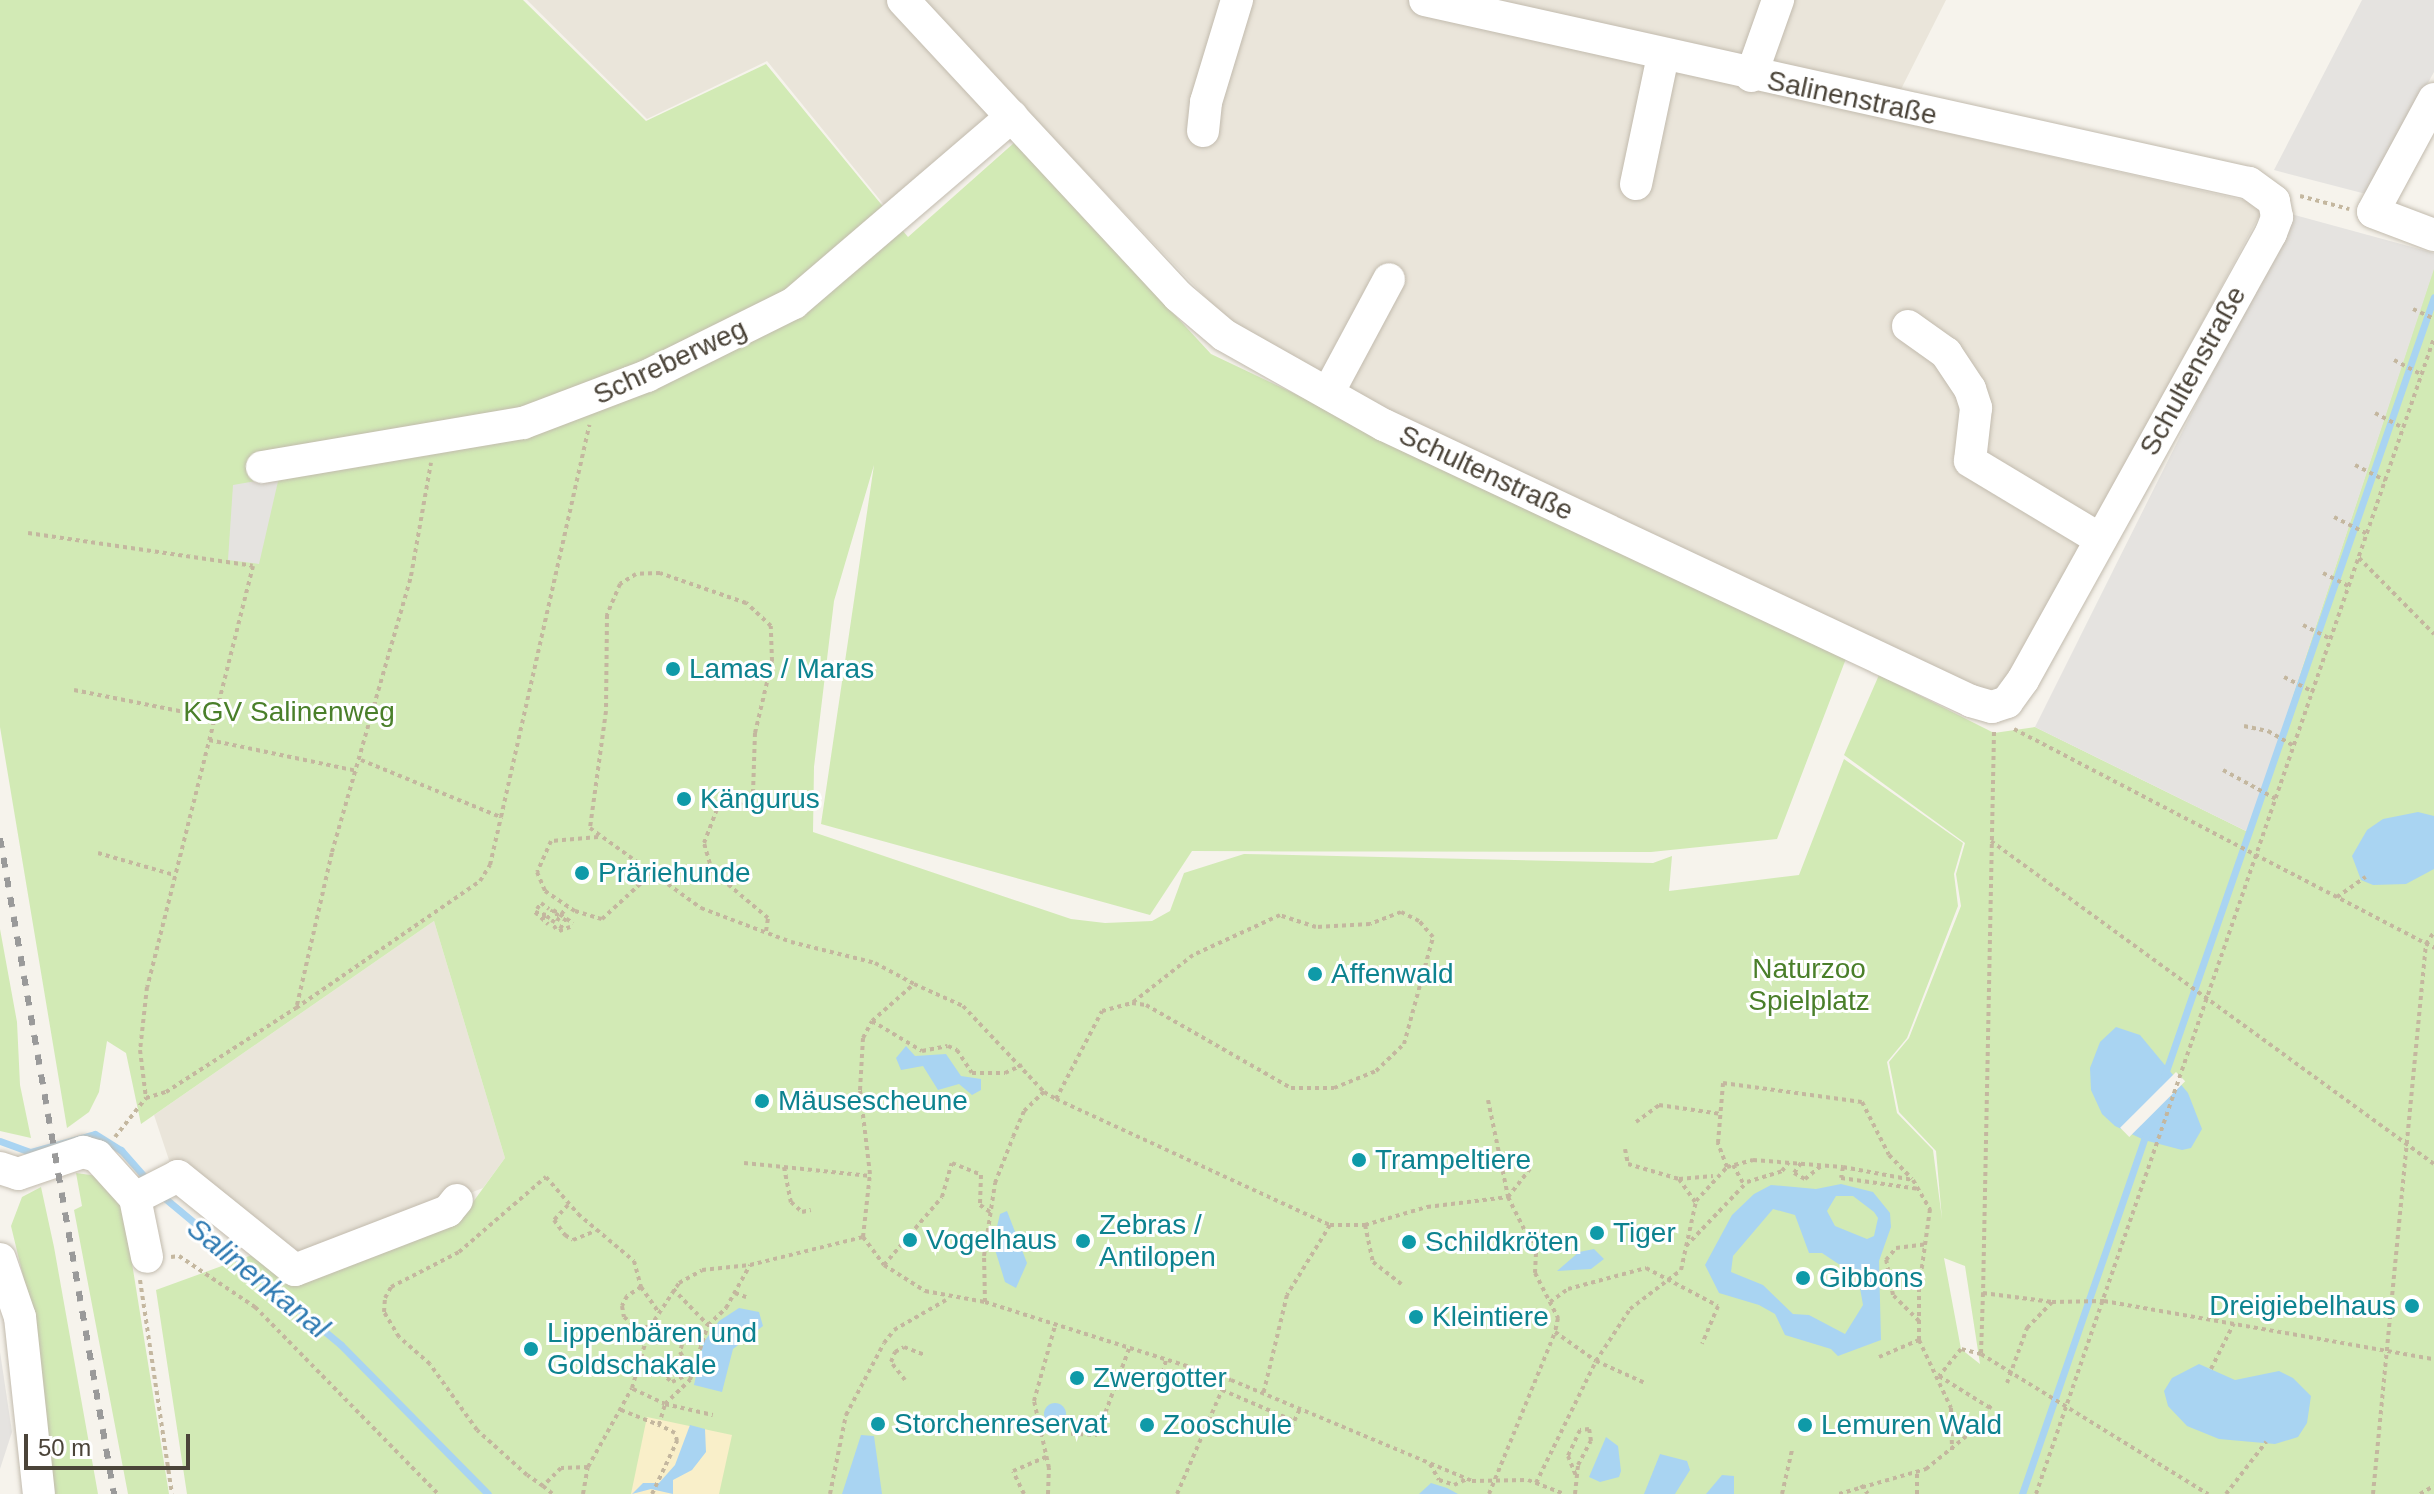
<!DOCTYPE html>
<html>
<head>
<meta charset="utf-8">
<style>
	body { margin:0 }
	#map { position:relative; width:2434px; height:1494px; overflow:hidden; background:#f6f3ec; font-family:Arial,sans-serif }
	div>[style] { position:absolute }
	.residential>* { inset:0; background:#eae5da }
	.green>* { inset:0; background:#d2eab5 }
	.sand>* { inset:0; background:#f9efc9 }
	.parking>* { inset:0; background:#e5e3e0 }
	.water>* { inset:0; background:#a9d4f2 }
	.round { border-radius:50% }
	.pier>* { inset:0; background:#f6f3ec; transform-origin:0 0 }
	.stream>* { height:7px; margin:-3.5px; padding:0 3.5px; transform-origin:3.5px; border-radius:3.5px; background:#a9d4f2 }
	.path>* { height:4px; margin-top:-2px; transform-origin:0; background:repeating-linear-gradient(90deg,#c4b79f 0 4px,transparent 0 8px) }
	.roads { filter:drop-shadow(0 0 2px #c2bbae) drop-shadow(0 0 2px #c2bbae) }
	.minor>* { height:32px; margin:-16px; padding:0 16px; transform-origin:16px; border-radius:16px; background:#fff }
	.rail>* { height:6px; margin-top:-3px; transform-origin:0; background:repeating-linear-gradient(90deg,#9a9a9a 0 10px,transparent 0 20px) }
	.dots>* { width:22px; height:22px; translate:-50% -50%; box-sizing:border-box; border:4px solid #fff; border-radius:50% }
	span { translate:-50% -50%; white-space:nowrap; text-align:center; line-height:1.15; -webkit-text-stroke:6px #fff; paint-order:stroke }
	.street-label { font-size:28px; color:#4b4439 }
	.culture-label { font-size:28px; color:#0d838f }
	.left { translate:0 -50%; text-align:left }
	.right { translate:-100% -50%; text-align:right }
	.park-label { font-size:28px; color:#4a7f2a }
	.water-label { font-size:30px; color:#2e7ab2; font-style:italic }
	.scale { position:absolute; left:24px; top:1434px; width:166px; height:36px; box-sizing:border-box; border:4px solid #4b4439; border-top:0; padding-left:10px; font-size:24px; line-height:28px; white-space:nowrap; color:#4b4439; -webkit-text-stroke:6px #fff; paint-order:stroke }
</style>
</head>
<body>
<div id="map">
	<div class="residential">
		<div style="clip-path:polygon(527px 0,1946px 0,1886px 119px,2265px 205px,2013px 676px,1995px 689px,1973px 690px,1381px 407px,1231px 324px,1014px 97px,889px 211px,767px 61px,647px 119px)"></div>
		<div style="clip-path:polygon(434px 921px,505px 1158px,483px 1188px,298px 1260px,233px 1212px,186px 1160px,171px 1166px,154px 1115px)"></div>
	</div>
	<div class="green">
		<div style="clip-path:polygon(evenodd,0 0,523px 0,646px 121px,766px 64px,908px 237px,1015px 142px,1211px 354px,1847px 656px,1777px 839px,1651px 852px,1192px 851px,1150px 915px,821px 824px,874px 465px,834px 601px,814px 767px,813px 832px,1071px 919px,1105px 923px,1152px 921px,1170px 911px,1184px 873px,1244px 854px,1653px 863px,1672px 856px,1669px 891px,1799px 875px,1844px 759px,1963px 843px,1954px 874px,1958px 906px,1907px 1038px,1887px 1062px,1897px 1113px,1933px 1150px,1942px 1219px,1936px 1151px,1899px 1112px,1889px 1062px,1909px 1038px,1961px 906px,1956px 874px,1965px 843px,1844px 755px,1879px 675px,1994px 733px,2035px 727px,2248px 832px,2434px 267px,2434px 1494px,187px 1494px,156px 1290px,263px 1251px,300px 1283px,460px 1220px,505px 1158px,434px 921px,141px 1124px,126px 1053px,107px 1041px,99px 1092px,89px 1112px,67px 1128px,0 727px,0 0,1944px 1258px,1965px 1266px,1980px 1364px,1961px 1349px,1944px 1258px)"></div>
		<div style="clip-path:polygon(0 929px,17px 1022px,20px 1085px,31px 1138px,0 1131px)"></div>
		<div style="clip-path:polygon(76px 1173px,98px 1176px,123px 1207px,169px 1494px,128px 1494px,74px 1210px,82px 1206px)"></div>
		<div style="clip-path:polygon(41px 1187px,54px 1247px,98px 1494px,46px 1494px,31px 1309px,11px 1226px,22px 1197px)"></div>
	</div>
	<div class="sand">
		<div style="clip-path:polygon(647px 1417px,732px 1435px,719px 1494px,631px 1494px)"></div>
	</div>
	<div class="parking">
		<div style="clip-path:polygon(2362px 0,2434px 0,2434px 72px,2366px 194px,2274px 170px)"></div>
		<div style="clip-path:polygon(2291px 214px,2434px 253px,2434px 269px,2248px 832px,2035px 727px)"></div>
		<div style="clip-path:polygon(279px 477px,259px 564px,228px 560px,233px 485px)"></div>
		<div style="clip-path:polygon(0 1352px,12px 1432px,0 1469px)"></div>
	</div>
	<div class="water">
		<div style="clip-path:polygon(2418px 812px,2434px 816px,2434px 869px,2406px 884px,2373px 885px,2361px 880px,2352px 856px,2367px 830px,2383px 819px)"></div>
		<div style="clip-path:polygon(2116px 1027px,2140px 1035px,2188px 1093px,2202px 1129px,2191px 1148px,2182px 1150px,2144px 1140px,2115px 1126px,2102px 1114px,2091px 1090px,2090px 1068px,2100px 1042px)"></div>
		<div style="clip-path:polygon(906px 1046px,915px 1056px,946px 1054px,961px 1076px,981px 1079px,981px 1090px,972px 1095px,959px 1084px,938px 1090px,923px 1066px,901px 1070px,896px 1058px)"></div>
		<div style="clip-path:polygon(evenodd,1841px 1184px,1873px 1192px,1890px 1213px,1891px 1227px,1879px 1261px,1881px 1340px,1838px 1356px,1831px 1349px,1785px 1335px,1775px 1314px,1759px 1305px,1719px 1293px,1705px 1265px,1732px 1215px,1754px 1194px,1771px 1185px,1816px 1189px,1841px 1184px,1836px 1196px,1853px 1196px,1874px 1212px,1878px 1218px,1874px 1236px,1867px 1239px,1835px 1226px,1827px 1211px,1836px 1196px,1841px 1184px,1773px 1209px,1795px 1215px,1809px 1253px,1822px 1253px,1858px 1277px,1863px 1305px,1845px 1334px,1809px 1315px,1793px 1314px,1763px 1285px,1731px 1272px,1733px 1256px,1773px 1209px)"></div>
		<div style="clip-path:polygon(1007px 1211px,1027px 1263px,1016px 1288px,1005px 1282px,993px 1243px,1000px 1214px)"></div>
		<div style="clip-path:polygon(1594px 1249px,1604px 1259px,1591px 1269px,1557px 1271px,1579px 1252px)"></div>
		<div style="clip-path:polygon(739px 1308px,759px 1312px,763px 1326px,733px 1349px,722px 1392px,694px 1385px,703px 1343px,719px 1321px)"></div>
		<div style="clip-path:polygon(2199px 1364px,2235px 1380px,2279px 1371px,2293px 1378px,2311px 1396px,2307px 1423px,2298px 1437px,2275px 1444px,2219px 1439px,2187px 1426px,2168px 1406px,2164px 1391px,2172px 1378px)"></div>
		<div class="round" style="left:1044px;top:1403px;width:22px;height:22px"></div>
		<div style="clip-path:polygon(690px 1425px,705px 1429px,706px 1452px,692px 1470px,673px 1480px,673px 1494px,651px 1489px,632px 1494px,643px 1483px,659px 1483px,675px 1465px)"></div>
		<div style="clip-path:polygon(861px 1435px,874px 1436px,882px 1494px,842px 1494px)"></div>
		<div style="clip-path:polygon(1606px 1437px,1618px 1446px,1621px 1471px,1619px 1477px,1600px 1482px,1589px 1477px)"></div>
		<div style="clip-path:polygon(1660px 1454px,1687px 1461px,1690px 1470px,1675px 1494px,1644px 1494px)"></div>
		<div style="clip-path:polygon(1722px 1475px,1734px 1476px,1734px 1494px,1706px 1494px)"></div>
		<div style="clip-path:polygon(1431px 1483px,1447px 1488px,1458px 1494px,1419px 1494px)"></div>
	</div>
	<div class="pier">
		<div style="left:2176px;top:1072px;width:13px;height:79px;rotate:45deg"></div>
	</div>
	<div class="stream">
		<div style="left:2164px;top:1077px;width:825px;rotate:-70.91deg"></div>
		<div style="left:0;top:1141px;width:32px;rotate:20deg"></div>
		<div style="left:30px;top:1152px;width:67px;rotate:-15.5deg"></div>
		<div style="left:95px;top:1134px;width:31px;rotate:32deg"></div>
		<div style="left:121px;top:1150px;width:44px;rotate:48.7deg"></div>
		<div style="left:161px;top:1195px;width:234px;rotate:39.8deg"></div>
		<div style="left:341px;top:1345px;width:209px;rotate:45.4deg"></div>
		<div style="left:2022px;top:1494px;width:384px;rotate:-71deg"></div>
	</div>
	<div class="path">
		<div style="left:2300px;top:196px;width:51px;rotate:14.9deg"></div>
		<div style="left:2413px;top:309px;width:23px;rotate:25deg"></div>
		<div style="left:2394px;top:360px;width:32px;rotate:28deg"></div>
		<div style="left:2375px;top:413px;width:32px;rotate:28deg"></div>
		<div style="left:2355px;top:465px;width:34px;rotate:27deg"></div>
		<div style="left:2334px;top:517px;width:37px;rotate:27deg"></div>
		<div style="left:28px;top:533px;width:227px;rotate:8.3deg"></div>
		<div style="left:253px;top:566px;width:434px;rotate:104.1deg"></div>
		<div style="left:147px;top:987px;width:63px;rotate:96.3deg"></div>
		<div style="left:140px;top:1050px;width:48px;rotate:82.9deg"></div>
		<div style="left:2359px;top:558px;width:107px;rotate:45.4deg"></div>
		<div style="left:2323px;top:573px;width:29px;rotate:27deg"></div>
		<div style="left:2303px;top:625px;width:31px;rotate:27deg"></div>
		<div style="left:2284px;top:677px;width:33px;rotate:27deg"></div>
		<div style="left:74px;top:690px;width:143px;rotate:11.3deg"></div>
		<div style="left:2244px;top:726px;width:25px;rotate:12deg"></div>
		<div style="left:2268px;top:731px;width:30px;rotate:30deg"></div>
		<div style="left:2014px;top:729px;width:474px;rotate:27.5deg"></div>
		<div style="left:1994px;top:732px;width:561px;rotate:91.12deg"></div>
		<div style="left:1983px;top:1293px;width:70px;rotate:7.4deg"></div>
		<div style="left:2052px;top:1302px;width:52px;rotate:-1.1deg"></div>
		<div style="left:2104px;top:1301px;width:335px;rotate:10deg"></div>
		<div style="left:209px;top:740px;width:152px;rotate:11.8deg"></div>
		<div style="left:361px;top:760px;width:151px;rotate:22.2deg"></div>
		<div style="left:2223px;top:770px;width:60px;rotate:28.7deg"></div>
		<div style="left:598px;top:837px;width:47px;rotate:175.1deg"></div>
		<div style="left:551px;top:841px;width:34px;rotate:114deg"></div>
		<div style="left:537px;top:872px;width:21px;rotate:67deg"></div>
		<div style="left:545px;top:891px;width:36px;rotate:34deg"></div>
		<div style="left:575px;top:911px;width:28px;rotate:17deg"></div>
		<div style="left:602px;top:919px;width:65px;rotate:-42.5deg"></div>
		<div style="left:1991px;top:841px;width:548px;rotate:36.1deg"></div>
		<div style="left:98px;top:853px;width:79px;rotate:16.1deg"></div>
		<div style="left:2337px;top:897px;width:35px;rotate:-35deg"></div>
		<div style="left:537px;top:909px;width:7px;rotate:-56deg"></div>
		<div style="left:541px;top:903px;width:10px;rotate:37deg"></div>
		<div style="left:535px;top:912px;width:18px;rotate:43deg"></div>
		<div style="left:546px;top:915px;width:11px;rotate:-165deg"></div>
		<div style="left:535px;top:912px;width:14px;rotate:30deg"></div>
		<div style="left:547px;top:919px;width:11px;rotate:-56deg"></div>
		<div style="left:553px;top:910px;width:24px;rotate:33deg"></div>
		<div style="left:566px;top:918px;width:15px;rotate:118deg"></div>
		<div style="left:559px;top:931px;width:12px;rotate:-20deg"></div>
		<div style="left:557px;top:921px;width:18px;rotate:-56deg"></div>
		<div style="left:556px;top:929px;width:7px;rotate:-124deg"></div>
		<div style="left:552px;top:923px;width:12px;rotate:-59deg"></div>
		<div style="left:766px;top:931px;width:13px;rotate:-81deg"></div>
		<div style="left:768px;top:918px;width:73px;rotate:-140deg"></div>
		<div style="left:712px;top:871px;width:29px;rotate:-106deg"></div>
		<div style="left:704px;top:843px;width:36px;rotate:-69deg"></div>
		<div style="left:717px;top:809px;width:22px;rotate:-10deg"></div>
		<div style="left:739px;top:805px;width:18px;rotate:-41deg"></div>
		<div style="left:753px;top:793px;width:60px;rotate:-88.1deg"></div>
		<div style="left:755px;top:733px;width:74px;rotate:-76.7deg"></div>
		<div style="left:772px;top:661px;width:35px;rotate:-92deg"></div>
		<div style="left:771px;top:626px;width:34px;rotate:-137deg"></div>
		<div style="left:746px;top:603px;width:91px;rotate:-160.8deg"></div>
		<div style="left:660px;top:573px;width:24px;rotate:178deg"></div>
		<div style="left:636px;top:574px;width:19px;rotate:148deg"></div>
		<div style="left:620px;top:584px;width:34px;rotate:113deg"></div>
		<div style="left:607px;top:615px;width:96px;rotate:90.6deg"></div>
		<div style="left:606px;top:711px;width:118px;rotate:97.8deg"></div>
		<div style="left:590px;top:828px;width:137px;rotate:35.8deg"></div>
		<div style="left:701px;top:908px;width:96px;rotate:20.7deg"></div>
		<div style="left:791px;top:942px;width:87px;rotate:14deg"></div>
		<div style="left:875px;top:963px;width:44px;rotate:28.3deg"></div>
		<div style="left:297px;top:1005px;width:157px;rotate:-77.1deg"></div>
		<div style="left:332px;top:852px;width:287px;rotate:-74deg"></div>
		<div style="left:411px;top:576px;width:115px;rotate:-80deg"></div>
		<div style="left:872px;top:1021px;width:58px;rotate:31deg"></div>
		<div style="left:922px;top:1051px;width:26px;rotate:-11deg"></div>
		<div style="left:948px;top:1046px;width:10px;rotate:24deg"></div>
		<div style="left:957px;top:1050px;width:27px;rotate:57deg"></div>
		<div style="left:972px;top:1073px;width:33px"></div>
		<div style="left:1005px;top:1073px;width:19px;rotate:-25deg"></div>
		<div style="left:146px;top:1098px;width:21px;rotate:-17deg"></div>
		<div style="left:166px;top:1092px;width:155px;rotate:-32.9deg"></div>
		<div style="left:296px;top:1008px;width:224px;rotate:-34.6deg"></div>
		<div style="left:480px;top:881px;width:19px;rotate:-58deg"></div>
		<div style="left:490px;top:865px;width:49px;rotate:-77.1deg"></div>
		<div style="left:501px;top:817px;width:402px;rotate:-77.3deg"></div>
		<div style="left:1056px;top:1099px;width:302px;rotate:24.7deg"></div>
		<div style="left:1330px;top:1225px;width:82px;rotate:121.6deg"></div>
		<div style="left:1287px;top:1295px;width:103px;rotate:103.5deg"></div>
		<div style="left:1488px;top:1100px;width:99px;rotate:78.3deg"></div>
		<div style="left:1508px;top:1197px;width:63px;rotate:63.4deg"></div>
		<div style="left:1536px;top:1253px;width:20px;rotate:93deg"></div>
		<div style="left:1535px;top:1273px;width:51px;rotate:62.9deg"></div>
		<div style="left:1558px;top:1318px;width:14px;rotate:102deg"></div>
		<div style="left:1555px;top:1332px;width:50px;rotate:35.3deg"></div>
		<div style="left:1596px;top:1361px;width:54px;rotate:24.2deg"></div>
		<div style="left:1636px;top:1122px;width:29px;rotate:-36deg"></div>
		<div style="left:1659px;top:1105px;width:63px;rotate:8.3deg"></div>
		<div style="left:115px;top:1137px;width:50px;rotate:-51.5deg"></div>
		<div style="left:1625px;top:1149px;width:15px;rotate:79deg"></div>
		<div style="left:1628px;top:1164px;width:53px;rotate:16.4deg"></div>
		<div style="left:1679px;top:1179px;width:28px;rotate:55deg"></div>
		<div style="left:744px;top:1163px;width:127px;rotate:5.9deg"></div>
		<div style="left:1801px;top:1163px;width:12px;rotate:125deg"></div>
		<div style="left:1794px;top:1173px;width:13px;rotate:29deg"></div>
		<div style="left:1805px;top:1179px;width:22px;rotate:-39deg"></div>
		<div style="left:1733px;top:1165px;width:23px;rotate:61deg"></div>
		<div style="left:784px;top:1167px;width:36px;rotate:79deg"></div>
		<div style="left:791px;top:1202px;width:15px;rotate:42deg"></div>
		<div style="left:802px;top:1212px;width:9px;rotate:-13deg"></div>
		<div style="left:1727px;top:1167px;width:26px;rotate:-111deg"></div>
		<div style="left:1718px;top:1143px;width:60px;rotate:-85.2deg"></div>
		<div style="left:1723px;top:1083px;width:140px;rotate:7.8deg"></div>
		<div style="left:1862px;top:1102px;width:59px;rotate:63deg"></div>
		<div style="left:1889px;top:1155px;width:33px;rotate:46deg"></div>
		<div style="left:1843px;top:1167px;width:11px;rotate:100deg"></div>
		<div style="left:1841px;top:1178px;width:79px;rotate:8deg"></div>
		<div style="left:1679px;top:1179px;width:34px;rotate:-5deg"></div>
		<div style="left:568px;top:1205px;width:21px;rotate:133deg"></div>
		<div style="left:554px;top:1220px;width:19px;rotate:54deg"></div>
		<div style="left:565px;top:1235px;width:9px;rotate:32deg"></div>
		<div style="left:573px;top:1240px;width:24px;rotate:-22deg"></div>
		<div style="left:1330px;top:1225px;width:35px"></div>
		<div style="left:1365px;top:1225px;width:65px;rotate:-16.2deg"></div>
		<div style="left:1427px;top:1207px;width:82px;rotate:-7deg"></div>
		<div style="left:1508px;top:1197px;width:36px;rotate:-52deg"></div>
		<div style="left:1365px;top:1225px;width:38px;rotate:78deg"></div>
		<div style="left:1373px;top:1262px;width:36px;rotate:38deg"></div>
		<div style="left:863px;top:1237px;width:63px;rotate:-83.7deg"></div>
		<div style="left:870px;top:1174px;width:85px;rotate:-96.8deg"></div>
		<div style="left:860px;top:1090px;width:52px;rotate:-86.7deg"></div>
		<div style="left:863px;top:1038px;width:19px;rotate:-62deg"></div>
		<div style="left:872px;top:1021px;width:56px;rotate:-41.4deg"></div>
		<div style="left:914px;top:984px;width:54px;rotate:24.2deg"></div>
		<div style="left:963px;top:1006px;width:118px;rotate:46.7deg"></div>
		<div style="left:1686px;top:1246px;width:88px;rotate:-46.4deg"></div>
		<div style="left:1747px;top:1182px;width:37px;rotate:-17deg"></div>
		<div style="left:1782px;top:1171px;width:11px;rotate:-52deg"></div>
		<div style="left:171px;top:1257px;width:8px;rotate:-7deg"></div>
		<div style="left:179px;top:1256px;width:92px;rotate:33.9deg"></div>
		<div style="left:255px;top:1307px;width:262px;rotate:45.6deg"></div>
		<div style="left:884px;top:1265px;width:89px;rotate:-49.5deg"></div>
		<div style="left:942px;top:1197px;width:35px;rotate:-74deg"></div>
		<div style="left:952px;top:1163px;width:31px;rotate:22deg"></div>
		<div style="left:981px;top:1175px;width:30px;rotate:92deg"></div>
		<div style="left:980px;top:1205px;width:12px;rotate:35deg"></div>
		<div style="left:140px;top:1280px;width:216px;rotate:81.5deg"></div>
		<div style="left:641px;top:1287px;width:17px;rotate:147deg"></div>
		<div style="left:627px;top:1296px;width:11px;rotate:117deg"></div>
		<div style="left:622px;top:1306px;width:11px;rotate:80deg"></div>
		<div style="left:624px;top:1317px;width:16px;rotate:38deg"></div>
		<div style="left:637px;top:1327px;width:13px"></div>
		<div style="left:673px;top:1289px;width:50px;rotate:45.8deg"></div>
		<div style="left:708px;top:1325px;width:25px;rotate:-43deg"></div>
		<div style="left:726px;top:1308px;width:49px;rotate:-60.8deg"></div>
		<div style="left:735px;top:1293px;width:12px;rotate:20deg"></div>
		<div style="left:1983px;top:1293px;width:61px;rotate:91.9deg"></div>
		<div style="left:1981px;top:1354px;width:267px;rotate:31.7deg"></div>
		<div style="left:985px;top:1302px;width:46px;rotate:-91.2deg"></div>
		<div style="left:984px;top:1256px;width:74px;rotate:-81.4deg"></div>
		<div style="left:995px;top:1183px;width:49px;rotate:-68.6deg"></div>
		<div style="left:1013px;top:1137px;width:28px;rotate:-67deg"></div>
		<div style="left:1024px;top:1111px;width:28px;rotate:-44deg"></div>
		<div style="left:1044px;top:1092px;width:14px;rotate:30deg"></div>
		<div style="left:1056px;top:1099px;width:99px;rotate:-62.4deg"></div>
		<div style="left:1102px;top:1011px;width:31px;rotate:-15deg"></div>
		<div style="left:1132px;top:1003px;width:14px;rotate:8deg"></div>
		<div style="left:1146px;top:1005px;width:167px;rotate:29.8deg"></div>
		<div style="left:1291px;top:1088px;width:43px"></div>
		<div style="left:1334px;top:1088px;width:45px;rotate:-22deg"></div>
		<div style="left:1376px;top:1071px;width:39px;rotate:-44deg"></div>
		<div style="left:1404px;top:1044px;width:111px;rotate:-74.8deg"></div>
		<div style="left:1433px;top:937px;width:21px;rotate:-131deg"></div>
		<div style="left:1419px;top:921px;width:20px;rotate:-153deg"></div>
		<div style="left:1401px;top:912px;width:33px;rotate:159deg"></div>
		<div style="left:1370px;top:924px;width:54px;rotate:176.8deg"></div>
		<div style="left:1316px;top:927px;width:38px;rotate:-162deg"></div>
		<div style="left:1280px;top:915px;width:96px;rotate:155.3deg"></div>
		<div style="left:1193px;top:955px;width:78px;rotate:141.8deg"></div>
		<div style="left:1550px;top:1302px;width:22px;rotate:-36deg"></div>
		<div style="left:1568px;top:1289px;width:81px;rotate:-15.1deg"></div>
		<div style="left:1646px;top:1268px;width:81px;rotate:27.8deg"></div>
		<div style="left:1718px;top:1306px;width:41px;rotate:112.8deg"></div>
		<div style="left:1919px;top:1321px;width:37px;rotate:-135deg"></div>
		<div style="left:1893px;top:1295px;width:36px;rotate:-101deg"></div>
		<div style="left:1886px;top:1260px;width:16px;rotate:-50deg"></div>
		<div style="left:1896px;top:1248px;width:32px;rotate:-7deg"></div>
		<div style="left:684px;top:1337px;width:16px;rotate:105deg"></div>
		<div style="left:680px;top:1352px;width:12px;rotate:59deg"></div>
		<div style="left:686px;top:1362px;width:25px;rotate:140deg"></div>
		<div style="left:667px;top:1378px;width:6px;rotate:39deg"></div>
		<div style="left:672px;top:1382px;width:23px;rotate:-25deg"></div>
		<div style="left:1981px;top:1354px;width:21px;rotate:-166deg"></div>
		<div style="left:1961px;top:1349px;width:35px;rotate:129deg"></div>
		<div style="left:1939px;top:1376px;width:60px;rotate:32.1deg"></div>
		<div style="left:1879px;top:1357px;width:43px;rotate:-23deg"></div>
		<div style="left:2211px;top:1369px;width:51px;rotate:-63.4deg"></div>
		<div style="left:905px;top:1380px;width:23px;rotate:-128deg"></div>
		<div style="left:891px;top:1362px;width:11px;rotate:-68deg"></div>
		<div style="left:895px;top:1352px;width:10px;rotate:-29deg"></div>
		<div style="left:904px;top:1347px;width:22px;rotate:21deg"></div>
		<div style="left:2007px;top:1383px;width:59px;rotate:-70deg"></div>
		<div style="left:2027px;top:1328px;width:36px;rotate:-46deg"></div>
		<div style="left:1159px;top:1388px;width:29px;rotate:-76deg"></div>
		<div style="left:633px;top:1389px;width:35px;rotate:25deg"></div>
		<div style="left:665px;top:1404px;width:35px;rotate:-44deg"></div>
		<div style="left:690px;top:1380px;width:58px;rotate:-71.9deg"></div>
		<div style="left:621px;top:1410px;width:41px;rotate:21.5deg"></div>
		<div style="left:1291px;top:1428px;width:21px;rotate:-65deg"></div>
		<div style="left:1039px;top:1432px;width:58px;rotate:3deg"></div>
		<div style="left:1097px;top:1435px;width:92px;rotate:-69.6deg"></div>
		<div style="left:1430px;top:1464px;width:18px;rotate:61deg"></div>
		<div style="left:1439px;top:1480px;width:16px;rotate:18deg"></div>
		<div style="left:1454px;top:1485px;width:14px;rotate:-25deg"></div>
		<div style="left:588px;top:1467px;width:27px;rotate:178deg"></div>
		<div style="left:561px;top:1468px;width:25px;rotate:135deg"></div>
		<div style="left:543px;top:1486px;width:19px;rotate:-145deg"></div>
		<div style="left:527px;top:1475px;width:67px;rotate:-138deg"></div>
		<div style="left:477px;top:1430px;width:81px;rotate:-125.5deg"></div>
		<div style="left:430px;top:1364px;width:41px;rotate:-138.9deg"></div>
		<div style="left:399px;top:1337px;width:29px;rotate:-121deg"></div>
		<div style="left:384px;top:1312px;width:14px;rotate:-86deg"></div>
		<div style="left:385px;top:1298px;width:13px;rotate:-61deg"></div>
		<div style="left:391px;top:1287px;width:76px;rotate:-27.2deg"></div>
		<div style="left:459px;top:1252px;width:115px;rotate:-40.8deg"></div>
		<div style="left:546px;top:1177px;width:49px;rotate:49.1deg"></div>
		<div style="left:578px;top:1214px;width:73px;rotate:40deg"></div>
		<div style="left:634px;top:1261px;width:27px;rotate:75deg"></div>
		<div style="left:641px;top:1287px;width:29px;rotate:55deg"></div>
		<div style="left:1917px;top:1474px;width:20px;rotate:90deg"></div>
		<div style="left:1536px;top:1483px;width:136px;rotate:-63.8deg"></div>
		<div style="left:1596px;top:1361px;width:62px;rotate:-56.8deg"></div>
		<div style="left:1630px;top:1309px;width:64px;rotate:-37.4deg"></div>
		<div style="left:1681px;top:1270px;width:71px;rotate:-77.7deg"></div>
		<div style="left:1696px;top:1201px;width:46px;rotate:-47.6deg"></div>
		<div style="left:1727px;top:1167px;width:27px;rotate:-15deg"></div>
		<div style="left:1753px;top:1160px;width:90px;rotate:4.4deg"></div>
		<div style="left:1843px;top:1167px;width:71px;rotate:10.5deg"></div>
		<div style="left:1913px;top:1180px;width:34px;rotate:60deg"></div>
		<div style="left:1930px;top:1209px;width:80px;rotate:97.9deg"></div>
		<div style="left:1919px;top:1288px;width:52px;rotate:90deg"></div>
		<div style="left:1919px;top:1340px;width:75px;rotate:64.8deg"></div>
		<div style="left:1951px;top:1408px;width:42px;rotate:88.6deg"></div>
		<div style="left:1861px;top:1485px;width:11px;rotate:52deg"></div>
		<div style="left:543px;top:1486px;width:13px;rotate:39deg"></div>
		<div style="left:583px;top:1494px;width:27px;rotate:-80deg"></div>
		<div style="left:588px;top:1467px;width:90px;rotate:-60.9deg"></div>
		<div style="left:632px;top:1388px;width:64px;rotate:-73.6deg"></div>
		<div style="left:650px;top:1327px;width:53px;rotate:-56.6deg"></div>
		<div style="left:679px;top:1283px;width:26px;rotate:-29deg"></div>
		<div style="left:702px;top:1270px;width:48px;rotate:-5.9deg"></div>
		<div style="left:750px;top:1265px;width:116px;rotate:-13.9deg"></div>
		<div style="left:863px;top:1237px;width:35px;rotate:53deg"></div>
		<div style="left:884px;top:1265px;width:49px;rotate:32.4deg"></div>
		<div style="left:925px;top:1291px;width:61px;rotate:10.4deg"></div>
		<div style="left:985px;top:1302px;width:258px;rotate:17.6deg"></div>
		<div style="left:1231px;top:1380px;width:261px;rotate:22.7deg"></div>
		<div style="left:1472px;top:1481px;width:56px;rotate:-1deg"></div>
		<div style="left:1528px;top:1480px;width:40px;rotate:21deg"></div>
		<div style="left:652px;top:1494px;width:59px;rotate:-64.7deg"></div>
		<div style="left:677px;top:1441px;width:8px;rotate:-104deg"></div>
		<div style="left:675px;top:1433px;width:18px;rotate:-153deg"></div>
		<div style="left:659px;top:1425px;width:22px;rotate:-74deg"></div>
		<div style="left:665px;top:1404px;width:49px;rotate:12.9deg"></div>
		<div style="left:830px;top:1494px;width:81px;rotate:-78.6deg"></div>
		<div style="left:846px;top:1415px;width:81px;rotate:-62.2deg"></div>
		<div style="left:884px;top:1343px;width:16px;rotate:-52deg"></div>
		<div style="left:894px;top:1330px;width:60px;rotate:-30deg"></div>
		<div style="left:1024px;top:1494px;width:25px;rotate:-116deg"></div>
		<div style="left:1013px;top:1471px;width:36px;rotate:-23deg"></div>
		<div style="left:1048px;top:1494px;width:26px;rotate:-88deg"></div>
		<div style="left:1049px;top:1468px;width:69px;rotate:-102.6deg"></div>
		<div style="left:1034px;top:1401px;width:78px;rotate:-74.4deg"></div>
		<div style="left:1177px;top:1494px;width:113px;rotate:-66.6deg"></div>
		<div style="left:1222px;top:1390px;width:78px;rotate:23.3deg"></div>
		<div style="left:1489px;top:1494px;width:175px;rotate:-67.8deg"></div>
		<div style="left:1575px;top:1494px;width:29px;rotate:-84deg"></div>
		<div style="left:1578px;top:1465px;width:27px;rotate:-62deg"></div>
		<div style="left:1591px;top:1441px;width:12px;rotate:-99deg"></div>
		<div style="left:1589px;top:1429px;width:9px;rotate:174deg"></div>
		<div style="left:1580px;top:1430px;width:29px;rotate:115deg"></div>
		<div style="left:1568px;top:1456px;width:22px;rotate:68deg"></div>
		<div style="left:1782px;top:1494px;width:45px;rotate:-77.2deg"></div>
		<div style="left:1839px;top:1494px;width:91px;rotate:-16deg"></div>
		<div style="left:1926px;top:1469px;width:55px;rotate:-39.1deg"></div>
		<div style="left:1969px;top:1434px;width:37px;rotate:-52deg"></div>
		<div style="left:2036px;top:1494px;width:1223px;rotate:-71deg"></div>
		<div style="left:2226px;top:1494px;width:66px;rotate:-52.4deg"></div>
		<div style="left:2373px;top:1494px;width:553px;rotate:-84.5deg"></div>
		<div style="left:2426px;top:944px;width:14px;rotate:-56deg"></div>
		<div style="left:2420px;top:1494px;width:16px;rotate:-30deg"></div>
	</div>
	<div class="roads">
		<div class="minor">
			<div style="left:903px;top:0;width:404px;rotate:47.1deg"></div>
			<div style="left:1178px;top:296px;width:60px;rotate:40.3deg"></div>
			<div style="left:1224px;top:335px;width:184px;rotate:29.4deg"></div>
			<div style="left:1384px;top:425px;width:649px;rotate:25.18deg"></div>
			<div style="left:1971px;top:701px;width:22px;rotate:16deg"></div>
			<div style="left:1992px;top:707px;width:16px;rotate:-18deg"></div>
			<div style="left:2007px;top:702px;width:27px;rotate:-54deg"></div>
			<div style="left:2023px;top:680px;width:511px;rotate:-60.98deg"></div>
			<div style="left:2271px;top:233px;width:17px;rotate:-69deg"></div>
			<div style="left:2277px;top:217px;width:16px;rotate:-101deg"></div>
			<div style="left:2274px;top:201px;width:31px;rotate:-144deg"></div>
			<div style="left:2249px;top:183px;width:844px;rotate:-167.48deg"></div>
			<div style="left:1751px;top:76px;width:81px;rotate:-70.4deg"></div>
			<div style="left:2434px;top:99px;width:128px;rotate:118.4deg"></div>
			<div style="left:2373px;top:212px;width:65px;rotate:20.7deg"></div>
			<div style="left:1203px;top:131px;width:29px;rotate:-84deg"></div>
			<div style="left:1206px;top:102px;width:107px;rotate:-73.1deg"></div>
			<div style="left:1636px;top:184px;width:131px;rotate:-78.1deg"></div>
			<div style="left:1908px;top:326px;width:47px;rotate:35.4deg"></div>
			<div style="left:1946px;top:353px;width:43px;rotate:56.3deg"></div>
			<div style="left:1970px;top:389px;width:20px;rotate:72deg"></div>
			<div style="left:1976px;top:408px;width:53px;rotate:96.5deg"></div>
			<div style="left:1970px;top:461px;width:152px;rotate:31deg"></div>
			<div style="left:1328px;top:393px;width:129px;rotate:-61.8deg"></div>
			<div style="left:262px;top:467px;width:265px;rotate:-9.6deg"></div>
			<div style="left:523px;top:423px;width:133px;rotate:-20.8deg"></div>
			<div style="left:647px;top:376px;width:164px;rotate:-26.4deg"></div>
			<div style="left:794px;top:303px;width:287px;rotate:-40.6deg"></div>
			<div style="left:0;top:1168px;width:19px;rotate:18deg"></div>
			<div style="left:18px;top:1174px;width:69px;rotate:-18.7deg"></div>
			<div style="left:83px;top:1152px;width:15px;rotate:16deg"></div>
			<div style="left:97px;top:1156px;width:57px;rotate:47.9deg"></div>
			<div style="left:135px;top:1198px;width:60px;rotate:78.5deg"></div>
			<div style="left:135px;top:1198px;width:48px;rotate:-27.1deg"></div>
			<div style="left:178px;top:1176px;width:150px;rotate:38.8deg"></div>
			<div style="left:295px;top:1270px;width:164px;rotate:-21.1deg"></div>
			<div style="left:448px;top:1211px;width:14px;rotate:-51deg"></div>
			<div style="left:0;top:1259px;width:61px;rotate:71deg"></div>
			<div style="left:20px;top:1317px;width:178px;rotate:83.9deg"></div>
		</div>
	</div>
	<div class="rail">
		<div style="left:0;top:838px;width:666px;rotate:80.14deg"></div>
	</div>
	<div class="dots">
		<div style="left:673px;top:669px;background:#0f9aa8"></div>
		<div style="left:684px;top:799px;background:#0f9aa8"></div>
		<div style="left:582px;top:873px;background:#0f9aa8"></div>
		<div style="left:1315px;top:974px;background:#0f9aa8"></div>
		<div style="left:762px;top:1101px;background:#0f9aa8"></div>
		<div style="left:1359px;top:1160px;background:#0f9aa8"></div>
		<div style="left:1597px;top:1233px;background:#0f9aa8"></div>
		<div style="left:910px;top:1240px;background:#0f9aa8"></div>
		<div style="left:1083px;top:1241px;background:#0f9aa8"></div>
		<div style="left:1409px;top:1242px;background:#0f9aa8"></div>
		<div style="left:1803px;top:1278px;background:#0f9aa8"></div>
		<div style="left:2412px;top:1306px;background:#0f9aa8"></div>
		<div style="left:1416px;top:1317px;background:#0f9aa8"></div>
		<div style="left:531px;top:1349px;background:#0f9aa8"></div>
		<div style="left:1077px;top:1378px;background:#0f9aa8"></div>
		<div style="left:878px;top:1424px;background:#0f9aa8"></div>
		<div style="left:1147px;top:1425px;background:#0f9aa8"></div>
		<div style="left:1805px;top:1425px;background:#0f9aa8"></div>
	</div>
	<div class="street-label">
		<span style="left:1852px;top:98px;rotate:12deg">Salinenstraße</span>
		<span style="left:670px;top:362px;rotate:-25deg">Schreberweg</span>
		<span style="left:2193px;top:371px;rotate:-61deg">Schultenstraße</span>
		<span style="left:1486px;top:473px;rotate:25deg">Schultenstraße</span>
	</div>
	<div class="culture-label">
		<span class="left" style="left:689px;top:669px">Lamas / Maras</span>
		<span class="left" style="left:700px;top:799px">Kängurus</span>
		<span class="left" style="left:598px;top:873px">Präriehunde</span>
		<span class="left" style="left:1331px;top:974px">Affenwald</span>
		<span class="left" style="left:778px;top:1101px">Mäusescheune</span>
		<span class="left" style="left:1375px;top:1160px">Trampeltiere</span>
		<span class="left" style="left:1099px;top:1241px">Zebras /<br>Antilopen</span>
		<span class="left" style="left:1613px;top:1233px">Tiger</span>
		<span class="left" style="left:926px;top:1240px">Vogelhaus</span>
		<span class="left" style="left:1425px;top:1242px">Schildkröten</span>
		<span class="left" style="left:1819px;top:1278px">Gibbons</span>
		<span class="right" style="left:2396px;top:1306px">Dreigiebelhaus</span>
		<span class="left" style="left:1432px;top:1317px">Kleintiere</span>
		<span class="left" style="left:547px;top:1349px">Lippenbären und<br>Goldschakale</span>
		<span class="left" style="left:1093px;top:1378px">Zwergotter</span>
		<span class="left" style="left:894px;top:1424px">Storchenreservat</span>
		<span class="left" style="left:1163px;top:1425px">Zooschule</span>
		<span class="left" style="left:1821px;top:1425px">Lemuren Wald</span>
	</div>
	<div class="park-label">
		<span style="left:289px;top:712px">KGV Salinenweg</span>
		<span style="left:1809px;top:985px">Naturzoo<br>Spielplatz</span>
	</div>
	<div class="water-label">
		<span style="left:258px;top:1278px;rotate:39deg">Salinenkanal</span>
	</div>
	<div class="scale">50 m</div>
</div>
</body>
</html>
